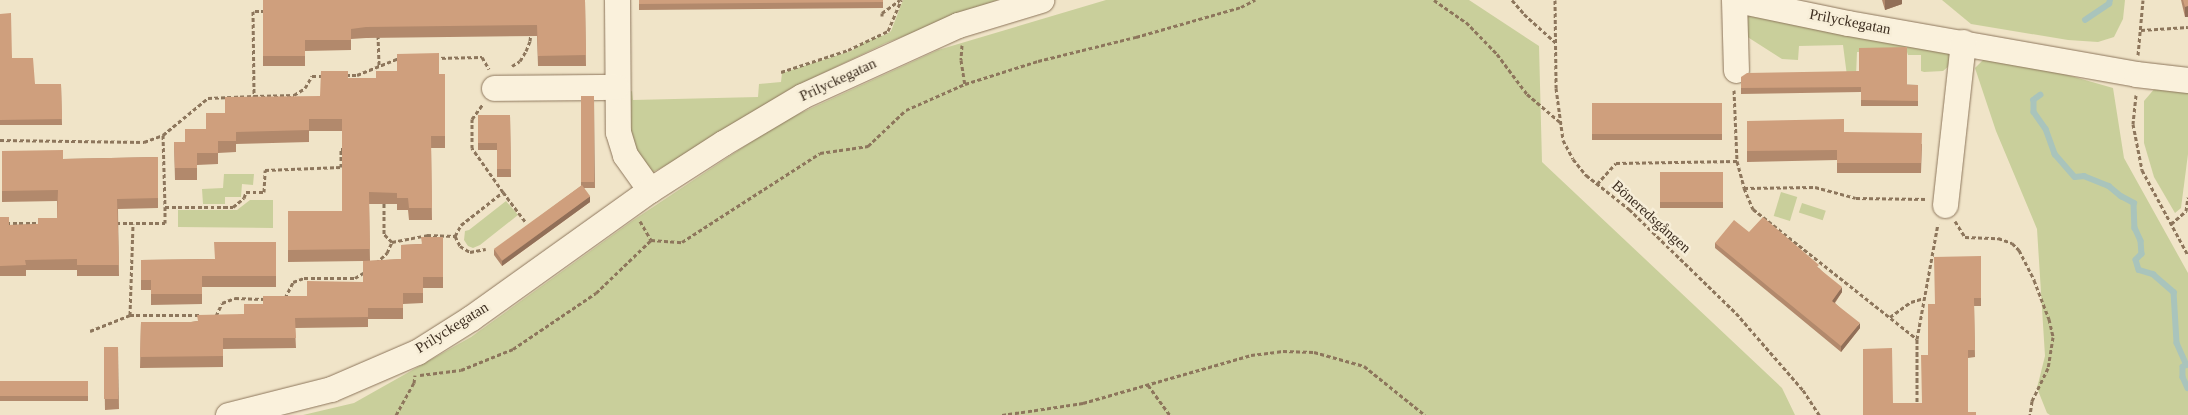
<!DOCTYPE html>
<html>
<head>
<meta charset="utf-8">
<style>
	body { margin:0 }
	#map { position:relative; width:2188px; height:415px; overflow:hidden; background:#f0e4c8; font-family:"Times New Roman",serif }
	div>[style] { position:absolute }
	.green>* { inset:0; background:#c9cf9b; transform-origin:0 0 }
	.stream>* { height:5.5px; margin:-2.75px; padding:0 2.75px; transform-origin:2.75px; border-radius:2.75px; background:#a9c4bc }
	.path>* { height:3px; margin-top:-1.5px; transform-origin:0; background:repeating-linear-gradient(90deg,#8d765c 0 4px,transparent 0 6.5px) }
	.roads { filter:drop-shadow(0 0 1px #8d765c) drop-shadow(0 0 1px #8d765c) }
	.minor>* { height:25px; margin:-12.5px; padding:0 12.5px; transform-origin:12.5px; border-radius:12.5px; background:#faf1dc }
	.wall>* { inset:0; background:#b2896c; transform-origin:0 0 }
	.shaded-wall>* { inset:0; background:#916f58; transform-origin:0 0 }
	.building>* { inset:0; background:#cf9f7d; transform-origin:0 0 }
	span { translate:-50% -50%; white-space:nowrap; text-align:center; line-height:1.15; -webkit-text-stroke:5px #f7eed8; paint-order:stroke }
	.street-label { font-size:15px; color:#3d2e20 }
</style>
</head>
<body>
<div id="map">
	<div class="green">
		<div style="clip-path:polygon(903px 0,998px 0,886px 43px,790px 89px,677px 160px,653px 172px,648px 170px,633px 143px,630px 132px,629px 92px,632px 91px,633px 100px,758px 97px,759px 84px,781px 82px,782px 73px,851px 51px,865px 42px,887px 34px,891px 31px)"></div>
		<div style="clip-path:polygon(1106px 0,1469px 0,1539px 46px,1542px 162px,1782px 388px,1795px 415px,303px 415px,354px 403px,471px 337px,632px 221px,781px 122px,938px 50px)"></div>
		<div style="clip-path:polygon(1942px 0,2125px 0,2123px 19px,2114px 37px,2098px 42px,2068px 40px,1971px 24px)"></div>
		<div style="clip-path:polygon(1748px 14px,1950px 53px,1949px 66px,1943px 71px,1924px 72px,1921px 71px,1921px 55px,1908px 55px,1907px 52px,1857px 52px,1856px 76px,1847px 76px,1843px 45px,1799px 46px,1798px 60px,1782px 59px,1746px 36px,1744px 18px)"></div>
		<div style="clip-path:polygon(1984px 59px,2057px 72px,2113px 88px,2124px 158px,2188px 273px,2188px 415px,2050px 415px,2047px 413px,2037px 388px,2045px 356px,2037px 229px,1996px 131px,1975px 68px)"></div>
		<div style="clip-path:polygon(2156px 87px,2188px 90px,2188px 154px,2181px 208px,2175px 213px,2154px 177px,2144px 143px,2144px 101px)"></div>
		<div style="clip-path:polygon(224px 174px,254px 174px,253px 185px,242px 184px,241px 197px,225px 197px,225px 204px,203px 204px,202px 189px,223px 188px)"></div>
		<div style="left:1781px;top:192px;width:17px;height:25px;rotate:17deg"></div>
		<div style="clip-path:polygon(250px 200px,273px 200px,273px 228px,178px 227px,178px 210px,237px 210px)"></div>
		<div style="clip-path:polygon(506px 201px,518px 215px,480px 245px,473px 248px,468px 246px,464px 240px,465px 231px,469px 230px)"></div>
		<div style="left:1802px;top:203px;width:25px;height:10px;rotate:18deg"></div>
	</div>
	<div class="stream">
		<div style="left:2085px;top:20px;width:29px;rotate:-34deg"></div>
		<div style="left:2109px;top:4px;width:4px;rotate:-76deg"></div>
		<div style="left:2041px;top:95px;width:9px;rotate:144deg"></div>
		<div style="left:2034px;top:100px;width:12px;rotate:90deg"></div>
		<div style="left:2034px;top:112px;width:21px;rotate:55deg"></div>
		<div style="left:2046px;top:129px;width:27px;rotate:70deg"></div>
		<div style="left:2055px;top:154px;width:30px;rotate:49deg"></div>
		<div style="left:2075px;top:177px;width:9px;rotate:-6deg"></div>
		<div style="left:2084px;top:176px;width:27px;rotate:22deg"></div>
		<div style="left:2109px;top:186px;width:16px;rotate:40deg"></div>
		<div style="left:2121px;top:196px;width:15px;rotate:28deg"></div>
		<div style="left:2134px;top:203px;width:25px;rotate:88deg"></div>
		<div style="left:2135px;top:228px;width:14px;rotate:65deg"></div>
		<div style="left:2141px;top:241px;width:13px;rotate:86deg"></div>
		<div style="left:2142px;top:254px;width:8px;rotate:135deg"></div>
		<div style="left:2136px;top:260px;width:10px;rotate:73deg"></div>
		<div style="left:2139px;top:270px;width:15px;rotate:16deg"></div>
		<div style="left:2153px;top:274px;width:28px;rotate:41deg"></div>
		<div style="left:2174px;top:292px;width:51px;rotate:86.6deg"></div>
		<div style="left:2177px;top:343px;width:24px;rotate:66deg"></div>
		<div style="left:2187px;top:365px;width:4px;rotate:153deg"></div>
		<div style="left:2183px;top:367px;width:10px;rotate:90deg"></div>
		<div style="left:2183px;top:377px;width:12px;rotate:66deg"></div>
	</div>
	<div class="path">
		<div style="left:1434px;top:0;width:39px;rotate:35deg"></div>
		<div style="left:1466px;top:22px;width:45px;rotate:45.9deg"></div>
		<div style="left:1497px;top:54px;width:50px;rotate:53.1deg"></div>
		<div style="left:1527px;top:94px;width:43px;rotate:40.3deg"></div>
		<div style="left:1512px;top:0;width:18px;rotate:49deg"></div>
		<div style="left:1524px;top:14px;width:42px;rotate:42.1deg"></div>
		<div style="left:1555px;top:0;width:88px;rotate:89.3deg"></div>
		<div style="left:1556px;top:88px;width:52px;rotate:82.3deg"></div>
		<div style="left:1563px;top:140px;width:21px;rotate:62deg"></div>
		<div style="left:1573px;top:159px;width:21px;rotate:51deg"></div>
		<div style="left:1586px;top:175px;width:55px;rotate:38.3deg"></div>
		<div style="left:1629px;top:209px;width:149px;rotate:44.2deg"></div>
		<div style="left:1736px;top:313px;width:102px;rotate:49deg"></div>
		<div style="left:1803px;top:390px;width:30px;rotate:57deg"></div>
		<div style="left:265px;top:11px;width:12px;rotate:180deg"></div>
		<div style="left:253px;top:11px;width:85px;rotate:89.3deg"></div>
		<div style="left:254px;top:96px;width:40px;rotate:-1.4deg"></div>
		<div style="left:294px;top:95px;width:13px;rotate:-32deg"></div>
		<div style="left:305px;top:88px;width:14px;rotate:-60deg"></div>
		<div style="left:312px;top:76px;width:13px"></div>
		<div style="left:882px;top:16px;width:3px;rotate:-90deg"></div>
		<div style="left:882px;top:13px;width:22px;rotate:-36deg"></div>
		<div style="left:2141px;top:30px;width:47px;rotate:-3.7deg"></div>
		<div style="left:378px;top:35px;width:32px;rotate:88deg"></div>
		<div style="left:962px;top:45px;width:15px;rotate:94deg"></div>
		<div style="left:961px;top:60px;width:24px;rotate:81deg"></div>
		<div style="left:2138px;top:55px;width:55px;rotate:-84.8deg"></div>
		<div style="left:435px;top:58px;width:47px;rotate:-1.2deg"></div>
		<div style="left:482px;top:57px;width:14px;rotate:60deg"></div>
		<div style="left:512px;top:66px;width:9px;rotate:-32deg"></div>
		<div style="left:520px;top:61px;width:12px;rotate:-59deg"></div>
		<div style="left:526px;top:51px;width:11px;rotate:-68deg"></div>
		<div style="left:530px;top:41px;width:9px;rotate:-84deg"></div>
		<div style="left:781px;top:72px;width:71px;rotate:-18.2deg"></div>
		<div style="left:848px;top:50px;width:44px;rotate:-25.4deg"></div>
		<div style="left:888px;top:31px;width:34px;rotate:-67deg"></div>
		<div style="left:346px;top:75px;width:11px"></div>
		<div style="left:357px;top:75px;width:45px;rotate:-22deg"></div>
		<div style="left:1734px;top:90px;width:71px;rotate:87.6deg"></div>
		<div style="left:1737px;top:161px;width:28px;rotate:75deg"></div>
		<div style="left:1744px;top:188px;width:23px;rotate:67deg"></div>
		<div style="left:1753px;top:209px;width:209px;rotate:38.4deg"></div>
		<div style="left:1917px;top:339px;width:76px;rotate:90deg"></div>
		<div style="left:2136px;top:95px;width:29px;rotate:96deg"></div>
		<div style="left:2133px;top:124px;width:47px;rotate:78.9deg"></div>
		<div style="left:2142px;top:170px;width:97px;rotate:61.6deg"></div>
		<div style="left:163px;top:135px;width:72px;rotate:88.4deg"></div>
		<div style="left:0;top:140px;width:144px;rotate:0.8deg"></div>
		<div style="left:144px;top:142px;width:20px;rotate:-20deg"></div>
		<div style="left:163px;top:135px;width:58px;rotate:-39.4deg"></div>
		<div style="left:208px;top:98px;width:46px;rotate:-2.5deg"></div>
		<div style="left:1597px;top:184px;width:28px;rotate:-48deg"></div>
		<div style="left:1616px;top:163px;width:121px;rotate:-0.9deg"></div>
		<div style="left:1744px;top:188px;width:71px;rotate:-0.8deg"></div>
		<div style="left:1815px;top:187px;width:42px;rotate:15deg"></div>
		<div style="left:1856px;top:198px;width:71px;rotate:0.8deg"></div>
		<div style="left:503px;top:192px;width:38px;rotate:53deg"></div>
		<div style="left:640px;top:221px;width:22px;rotate:60deg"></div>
		<div style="left:651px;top:240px;width:31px;rotate:4deg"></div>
		<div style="left:682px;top:242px;width:164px;rotate:-32.8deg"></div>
		<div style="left:820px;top:153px;width:49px;rotate:-8.3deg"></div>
		<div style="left:868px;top:146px;width:52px;rotate:-43.5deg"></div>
		<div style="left:906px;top:110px;width:64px;rotate:-23.8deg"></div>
		<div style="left:965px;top:84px;width:77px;rotate:-17.5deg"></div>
		<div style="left:1038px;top:61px;width:101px;rotate:-13.8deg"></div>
		<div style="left:1136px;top:37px;width:109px;rotate:-15.9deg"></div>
		<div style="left:1241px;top:7px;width:16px;rotate:-27deg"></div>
		<div style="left:1955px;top:221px;width:19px;rotate:58deg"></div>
		<div style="left:1965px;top:237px;width:33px;rotate:2deg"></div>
		<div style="left:1998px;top:238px;width:15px;rotate:20deg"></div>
		<div style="left:2012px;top:243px;width:10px;rotate:45deg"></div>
		<div style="left:2019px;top:250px;width:34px;rotate:63deg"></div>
		<div style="left:2034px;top:280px;width:42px;rotate:69deg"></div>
		<div style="left:2049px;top:319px;width:18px;rotate:77deg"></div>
		<div style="left:2053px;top:337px;width:31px;rotate:99deg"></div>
		<div style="left:2048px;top:368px;width:37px;rotate:116deg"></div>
		<div style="left:2032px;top:401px;width:14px;rotate:98deg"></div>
		<div style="left:0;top:223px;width:42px"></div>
		<div style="left:116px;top:223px;width:49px"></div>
		<div style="left:165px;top:223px;width:16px;rotate:-90deg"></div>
		<div style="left:165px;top:207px;width:68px"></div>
		<div style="left:233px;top:207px;width:14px;rotate:-39deg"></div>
		<div style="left:244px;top:198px;width:6px;rotate:-72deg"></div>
		<div style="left:246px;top:192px;width:18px"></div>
		<div style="left:264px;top:192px;width:22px;rotate:-87deg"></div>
		<div style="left:265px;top:170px;width:76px;rotate:-2.3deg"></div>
		<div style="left:341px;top:167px;width:18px;rotate:-90deg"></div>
		<div style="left:341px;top:149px;width:3px"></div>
		<div style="left:2171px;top:224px;width:20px;rotate:-41deg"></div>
		<div style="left:2186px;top:211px;width:14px;rotate:-82deg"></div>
		<div style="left:455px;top:236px;width:13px;rotate:-61deg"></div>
		<div style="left:461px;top:225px;width:53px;rotate:-38.2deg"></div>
		<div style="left:503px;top:192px;width:54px;rotate:-125.2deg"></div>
		<div style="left:472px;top:148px;width:29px;rotate:-90deg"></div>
		<div style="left:472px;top:119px;width:19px;rotate:-54deg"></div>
		<div style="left:392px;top:242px;width:36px;rotate:-11deg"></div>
		<div style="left:427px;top:235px;width:28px;rotate:2deg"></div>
		<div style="left:455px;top:236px;width:11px;rotate:63deg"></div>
		<div style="left:460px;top:246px;width:12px;rotate:31deg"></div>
		<div style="left:470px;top:252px;width:16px;rotate:-11deg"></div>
		<div style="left:376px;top:263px;width:15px;rotate:-42deg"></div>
		<div style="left:387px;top:253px;width:12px;rotate:-66deg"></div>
		<div style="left:392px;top:242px;width:11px;rotate:-135deg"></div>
		<div style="left:384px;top:234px;width:33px;rotate:-90deg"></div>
		<div style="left:285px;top:298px;width:18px;rotate:-63deg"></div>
		<div style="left:293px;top:282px;width:12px;rotate:-20deg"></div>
		<div style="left:304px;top:278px;width:51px"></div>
		<div style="left:355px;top:278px;width:12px;rotate:-31deg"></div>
		<div style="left:130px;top:315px;width:70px"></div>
		<div style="left:213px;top:316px;width:3px"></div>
		<div style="left:216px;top:316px;width:14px;rotate:-65deg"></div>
		<div style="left:222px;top:303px;width:14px;rotate:-21deg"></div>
		<div style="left:235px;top:298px;width:31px;rotate:2deg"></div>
		<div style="left:1890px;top:317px;width:26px;rotate:-36deg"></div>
		<div style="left:1911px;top:302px;width:14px;rotate:-17deg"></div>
		<div style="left:90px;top:331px;width:43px;rotate:-21.8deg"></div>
		<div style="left:130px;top:315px;width:91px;rotate:-88.1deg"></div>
		<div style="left:1917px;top:339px;width:117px;rotate:-79.7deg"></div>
		<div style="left:420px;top:375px;width:41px;rotate:-7deg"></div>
		<div style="left:461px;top:370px;width:56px;rotate:-22deg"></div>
		<div style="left:513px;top:349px;width:100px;rotate:-34deg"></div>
		<div style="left:596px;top:293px;width:76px;rotate:-43.9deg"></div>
		<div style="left:1148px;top:385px;width:37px;rotate:54deg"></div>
		<div style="left:396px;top:415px;width:37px;rotate:-61deg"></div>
		<div style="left:414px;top:383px;width:8px;rotate:-83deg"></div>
		<div style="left:1002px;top:415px;width:82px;rotate:-8.4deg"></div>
		<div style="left:1083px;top:403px;width:175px;rotate:-15.9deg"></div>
		<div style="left:1251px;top:355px;width:32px;rotate:-7deg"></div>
		<div style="left:1283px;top:351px;width:31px;rotate:2deg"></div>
		<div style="left:1314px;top:352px;width:52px;rotate:15.6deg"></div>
		<div style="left:1364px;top:366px;width:78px;rotate:38.8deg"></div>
	</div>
	<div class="roads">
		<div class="minor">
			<div style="left:617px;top:0;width:132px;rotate:89.6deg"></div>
			<div style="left:618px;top:132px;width:24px;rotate:73deg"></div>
			<div style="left:625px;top:155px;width:43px;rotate:54.5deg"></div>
			<div style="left:1734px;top:0;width:70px;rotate:88.4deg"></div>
			<div style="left:1737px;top:0;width:113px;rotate:11.7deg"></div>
			<div style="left:1848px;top:23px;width:292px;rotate:10deg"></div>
			<div style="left:2136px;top:74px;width:52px;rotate:6.6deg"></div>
			<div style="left:494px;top:88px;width:122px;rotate:-0.5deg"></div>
			<div style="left:1945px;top:205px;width:164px;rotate:-83.7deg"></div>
			<div style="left:228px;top:415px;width:106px;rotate:-14.2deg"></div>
			<div style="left:331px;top:389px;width:94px;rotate:-23.3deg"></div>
			<div style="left:417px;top:352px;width:64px;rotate:-32.2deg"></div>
			<div style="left:471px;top:318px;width:220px;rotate:-35.6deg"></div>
			<div style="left:650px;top:190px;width:87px;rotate:-32.8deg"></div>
			<div style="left:723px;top:143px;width:92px;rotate:-30.7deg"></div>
			<div style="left:802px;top:96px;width:171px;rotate:-24.5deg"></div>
			<div style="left:958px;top:25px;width:87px;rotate:-16.8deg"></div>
		</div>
	</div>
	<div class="wall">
		<div style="clip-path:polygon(263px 0,585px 0,586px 66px,538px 66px,537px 36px,366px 38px,351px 39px,351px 50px,305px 51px,305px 66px,263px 66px)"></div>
		<div style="clip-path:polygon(639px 0,883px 0,883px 8px,639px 10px)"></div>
		<div style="clip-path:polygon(1882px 0,1903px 0,1902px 0,1902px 4px,1885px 10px)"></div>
		<div style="clip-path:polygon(2181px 0,2188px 0,2188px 17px,2185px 17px)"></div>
		<div style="clip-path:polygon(0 14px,12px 58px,35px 84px,61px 84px,62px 125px,0 125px)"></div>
		<div style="clip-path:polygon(445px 74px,445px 148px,431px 148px,432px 220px,409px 220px,408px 210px,397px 210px,397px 204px,369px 204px,370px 261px,401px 259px,401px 245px,421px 244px,443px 237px,443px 288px,423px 288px,423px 303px,403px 304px,403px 319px,368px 319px,368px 327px,295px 328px,296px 348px,223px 349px,223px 367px,140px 368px,141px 322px,191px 322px,244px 314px,263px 304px,307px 296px,363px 282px,363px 261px,288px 262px,288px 211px,342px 211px,342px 131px,309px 131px,309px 142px,236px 144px,236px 152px,218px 153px,218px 164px,197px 165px,197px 180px,175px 180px,174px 142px,185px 142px,206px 129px,320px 96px,348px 78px,376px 78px)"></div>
		<div style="clip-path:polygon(1741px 77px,1918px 85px,1918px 106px,1861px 106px,1861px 92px,1741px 94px)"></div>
		<div style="clip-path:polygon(581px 96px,594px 96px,595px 188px,584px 188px,590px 202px,502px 266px,494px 255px,494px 250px,581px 186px)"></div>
		<div style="left:1592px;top:103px;width:130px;height:37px"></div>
		<div style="clip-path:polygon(478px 115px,510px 115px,511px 177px,497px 177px,497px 150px,478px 150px)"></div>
		<div style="clip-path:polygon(1747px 121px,1844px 132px,1922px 144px,1921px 173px,1837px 173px,1837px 160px,1747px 162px)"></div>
		<div style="clip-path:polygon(2px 151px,63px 159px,158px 157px,158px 208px,118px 209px,119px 276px,77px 276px,77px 270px,26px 270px,26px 276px,0 276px,0 217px,9px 225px,38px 224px,57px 218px,57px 201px,2px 202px)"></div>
		<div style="left:1723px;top:172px;width:36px;height:63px;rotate:90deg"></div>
		<div style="clip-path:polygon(1749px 232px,1819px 268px,1842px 292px,1835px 303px,1860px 328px,1841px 352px,1715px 248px,1715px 243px)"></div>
		<div style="clip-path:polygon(276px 242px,276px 287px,202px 287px,202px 304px,151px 305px,151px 290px,141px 290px,141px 260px,215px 259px)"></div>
		<div style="clip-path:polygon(1981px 256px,1981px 306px,1974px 306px,1975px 357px,1968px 358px,1968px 412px,1976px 415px,1893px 403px,1922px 403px,1935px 304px)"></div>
		<div style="clip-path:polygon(118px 347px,119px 409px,105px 410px,104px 358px)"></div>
		<div style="left:0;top:381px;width:88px;height:20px"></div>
	</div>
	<div class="shaded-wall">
		<div style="clip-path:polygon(1885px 0,1903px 0,1902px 0,1902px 4px,1885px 10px)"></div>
		<div style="left:2188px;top:6px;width:11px;height:3px;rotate:90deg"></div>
		<div style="clip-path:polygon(590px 196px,590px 202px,502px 266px,502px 261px)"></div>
		<div style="clip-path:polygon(1842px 287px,1842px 292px,1832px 306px,1832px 301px)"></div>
		<div style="clip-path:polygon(1860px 323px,1860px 328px,1841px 352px,1841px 346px)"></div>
	</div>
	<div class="building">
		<div style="clip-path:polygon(263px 0,585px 0,586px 55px,538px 56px,537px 25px,366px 27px,351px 29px,351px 40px,305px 40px,305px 56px,263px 56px)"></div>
		<div style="clip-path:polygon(639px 0,883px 0,883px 2px,639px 4px)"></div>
		<div style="clip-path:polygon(2183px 0,2188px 0,2188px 6px,2185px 7px)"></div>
		<div style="clip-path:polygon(11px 13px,12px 58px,33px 58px,35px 84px,61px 84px,62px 119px,0 120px,0 14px)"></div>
		<div style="clip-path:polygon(1907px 47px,1907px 85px,1918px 85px,1918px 101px,1861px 100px,1861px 87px,1741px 88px,1741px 77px,1747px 73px,1859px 71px,1859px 48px)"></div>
		<div style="clip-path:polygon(439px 53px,439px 74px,445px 74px,445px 136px,431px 136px,432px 208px,409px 208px,408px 198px,397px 198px,397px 193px,369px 192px,370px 249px,288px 250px,288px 211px,342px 211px,342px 119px,309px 119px,309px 130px,236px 132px,236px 141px,218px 141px,218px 153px,197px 153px,197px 168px,175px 168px,174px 142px,185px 142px,185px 129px,206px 129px,206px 113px,225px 113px,225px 97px,320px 96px,321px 71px,348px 71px,348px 78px,376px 78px,376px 71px,397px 71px,397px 54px)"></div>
		<div style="left:581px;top:96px;width:13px;height:86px"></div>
		<div style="left:1592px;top:103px;width:130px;height:31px"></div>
		<div style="clip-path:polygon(478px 115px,510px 115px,511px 169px,497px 169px,497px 143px,478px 143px)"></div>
		<div style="clip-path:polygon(1844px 119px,1844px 132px,1922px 133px,1921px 163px,1837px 163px,1837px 150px,1747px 151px,1747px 121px)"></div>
		<div style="clip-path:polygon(63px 150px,63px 159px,158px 157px,158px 198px,117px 199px,119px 265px,77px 265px,77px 259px,25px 260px,26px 265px,0 266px,0 217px,9px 217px,9px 225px,38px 224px,38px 218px,57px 218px,58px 190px,2px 191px,2px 151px)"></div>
		<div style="left:1723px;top:172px;width:30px;height:63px;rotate:90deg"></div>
		<div style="left:582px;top:185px;width:14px;height:109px;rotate:54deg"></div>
		<div style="clip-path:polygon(1763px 217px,1819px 265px,1817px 267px,1842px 287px,1832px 301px,1860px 323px,1841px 346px,1715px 243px,1734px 220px,1749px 232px)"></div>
		<div style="clip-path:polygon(421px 237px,443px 237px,443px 277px,423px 277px,423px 293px,403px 293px,403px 308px,368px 308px,368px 317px,295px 318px,296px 338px,223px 338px,223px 356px,140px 357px,141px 322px,191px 322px,198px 321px,197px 315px,244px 314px,244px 304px,263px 304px,263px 296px,307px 296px,307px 281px,363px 282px,363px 261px,401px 259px,401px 245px,422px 244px)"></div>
		<div style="clip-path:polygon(214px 242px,276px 242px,276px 276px,202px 276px,202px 294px,151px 294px,151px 280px,141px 280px,141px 260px,215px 259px)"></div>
		<div style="clip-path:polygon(1981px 256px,1981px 298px,1974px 298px,1975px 350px,1968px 350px,1968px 412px,1976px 412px,1976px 415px,1863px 415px,1863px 349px,1892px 348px,1893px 403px,1922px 403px,1921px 355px,1928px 355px,1928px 304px,1935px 304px,1934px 257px)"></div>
		<div style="left:104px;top:347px;width:14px;height:52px"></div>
		<div style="left:0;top:381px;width:88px;height:15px"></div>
	</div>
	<div class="street-label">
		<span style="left:1850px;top:22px;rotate:11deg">Prilyckegatan</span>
		<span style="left:838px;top:80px;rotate:-25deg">Prilyckegatan</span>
		<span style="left:1651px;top:217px;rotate:42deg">Böneredsgången</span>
		<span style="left:452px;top:328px;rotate:-32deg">Prilyckegatan</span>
	</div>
</div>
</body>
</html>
